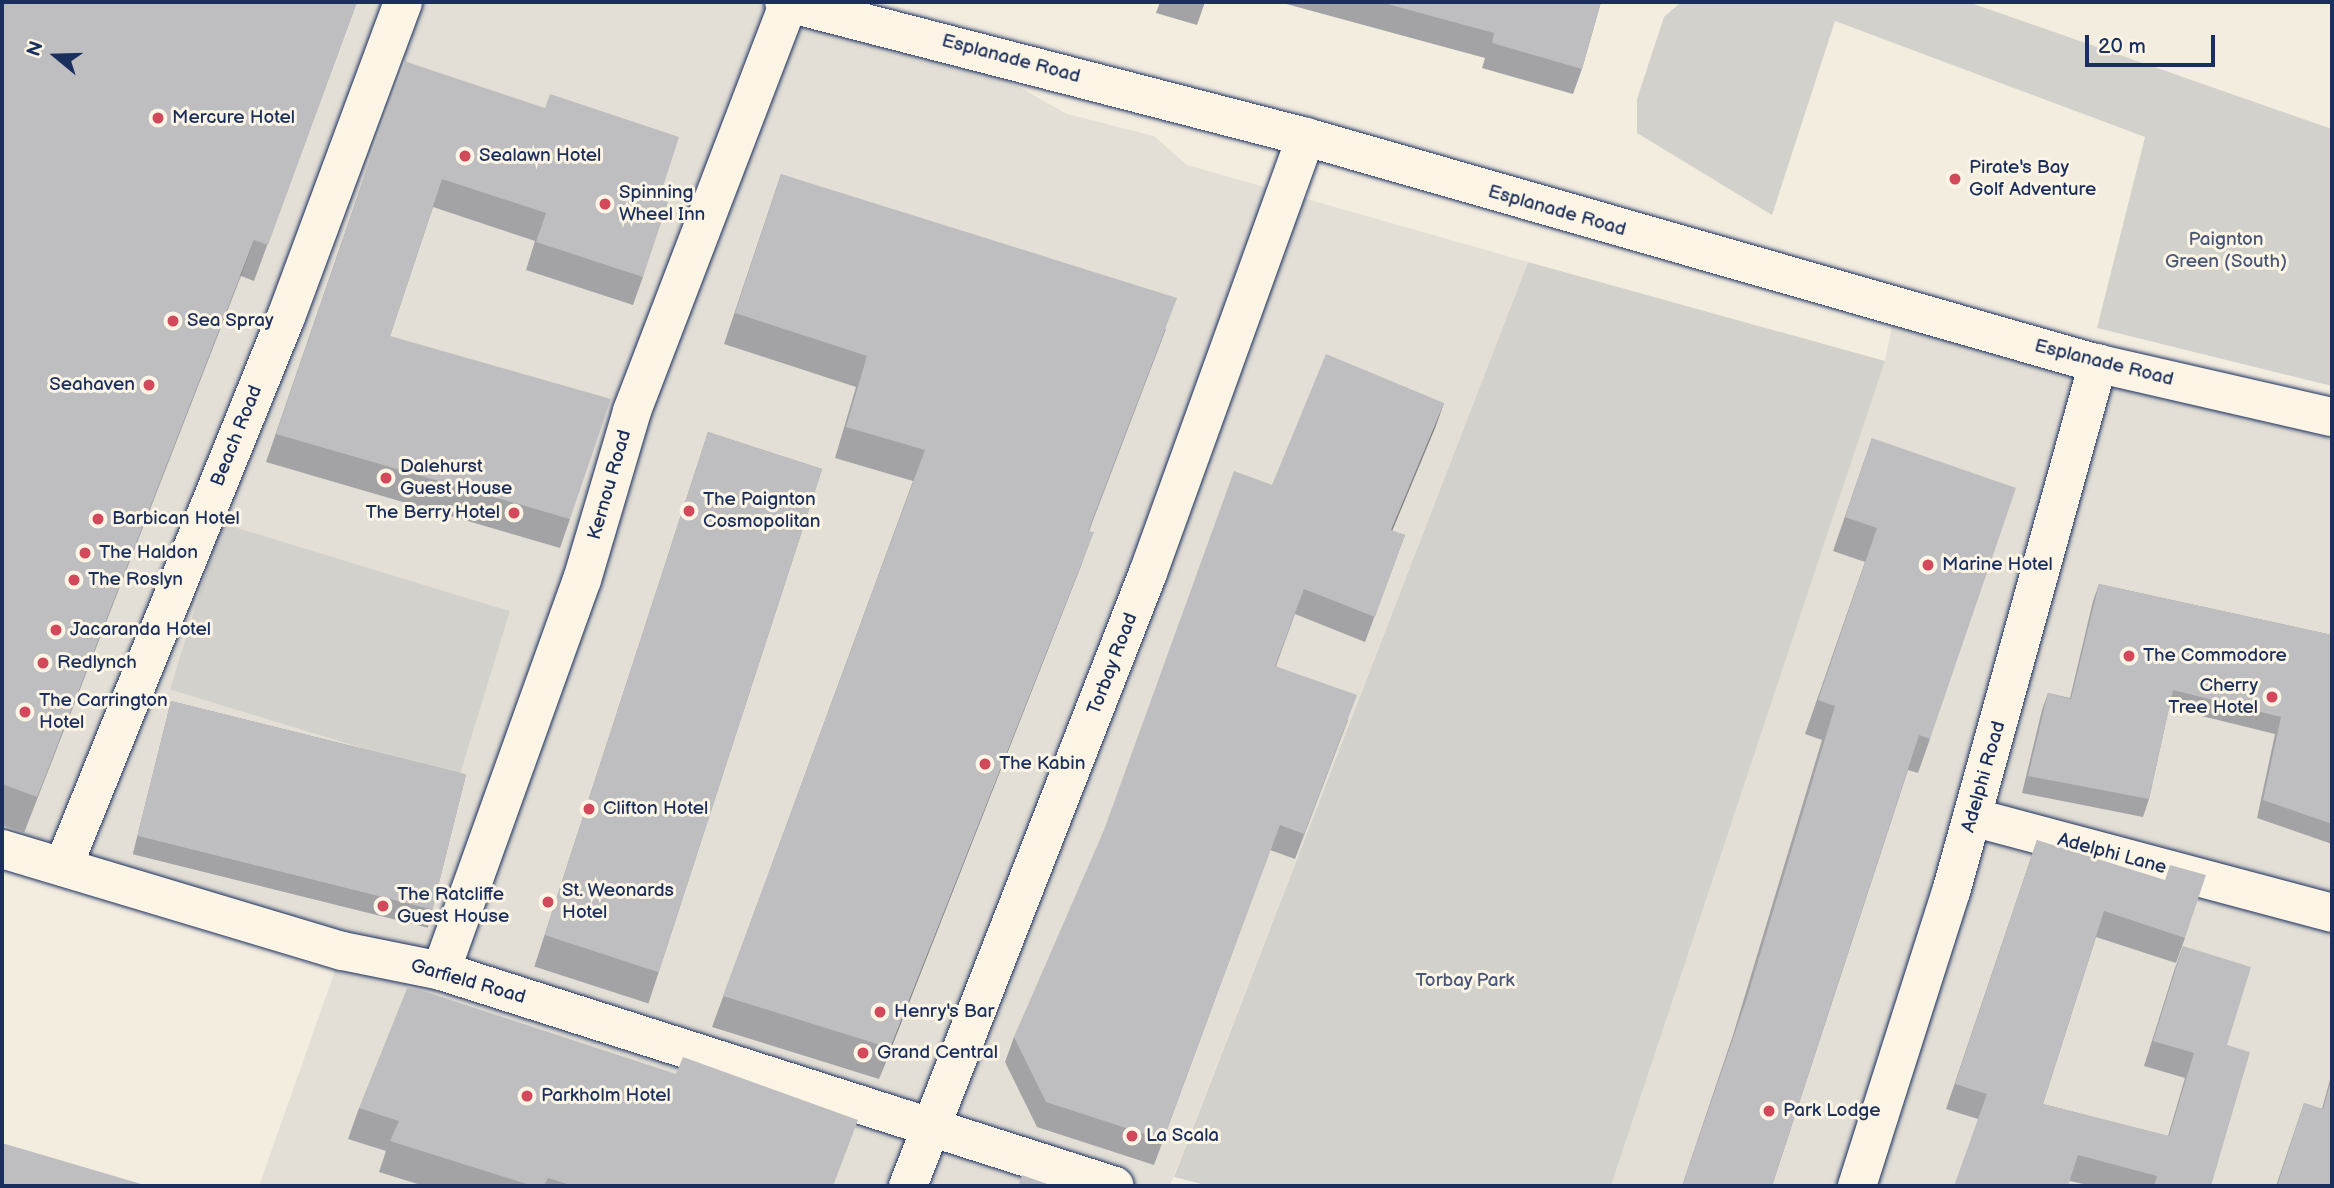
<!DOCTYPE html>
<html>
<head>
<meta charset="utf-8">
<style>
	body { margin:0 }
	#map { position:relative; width:2334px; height:1188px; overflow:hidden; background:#f3ede0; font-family:"Balsamiq Sans",sans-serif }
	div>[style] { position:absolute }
	.built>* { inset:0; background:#e3dfd6 }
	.green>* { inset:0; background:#d3d1cc; transform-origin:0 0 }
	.roads { filter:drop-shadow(0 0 2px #1b2f5e) drop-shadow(0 0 2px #1b2f5e) }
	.minor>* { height:38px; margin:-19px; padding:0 19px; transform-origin:19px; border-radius:19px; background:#fcf5e5 }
	.secondary>* { height:38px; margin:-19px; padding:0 19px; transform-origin:19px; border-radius:19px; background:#fcf5e5 }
	.wall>* { inset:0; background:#a3a3a5; transform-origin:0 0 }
	.shaded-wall>* { inset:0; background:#858586; transform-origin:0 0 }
	.building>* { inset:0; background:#bebec0; transform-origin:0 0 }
	.dots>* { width:19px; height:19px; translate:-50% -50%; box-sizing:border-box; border:4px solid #fcf5e5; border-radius:50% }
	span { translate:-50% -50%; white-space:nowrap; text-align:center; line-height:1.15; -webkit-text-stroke:6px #fcf5e5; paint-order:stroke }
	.street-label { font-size:19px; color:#1b2f5e }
	.poi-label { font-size:19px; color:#1b2f5e }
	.left { translate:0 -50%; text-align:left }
	.right { translate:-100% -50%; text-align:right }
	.park-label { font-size:19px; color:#49587a }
	.frame { position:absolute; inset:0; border:4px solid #1b2f5e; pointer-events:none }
	.north { position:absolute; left:21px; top:21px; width:70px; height:70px; -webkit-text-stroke:5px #fcf5e5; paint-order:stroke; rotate:289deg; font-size:19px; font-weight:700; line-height:28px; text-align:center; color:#1b2f5e }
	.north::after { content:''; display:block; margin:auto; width:24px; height:32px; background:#1b2f5e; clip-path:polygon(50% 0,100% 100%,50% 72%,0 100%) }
	.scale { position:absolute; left:2085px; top:35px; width:130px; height:32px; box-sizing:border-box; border:4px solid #1b2f5e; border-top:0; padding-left:9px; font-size:21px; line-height:24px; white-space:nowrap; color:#1b2f5e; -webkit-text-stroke:5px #fcf5e5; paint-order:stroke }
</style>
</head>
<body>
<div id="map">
	<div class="built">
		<div style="clip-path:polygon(2px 2px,784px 2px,929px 36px,1067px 114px,1154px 136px,1187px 165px,1528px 262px,1170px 1186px,259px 1186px,342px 951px,2px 849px)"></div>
		<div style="clip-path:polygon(1896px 306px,2332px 417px,2332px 1186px,1611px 1186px,1885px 361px)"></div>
	</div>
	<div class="green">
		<div style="clip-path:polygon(1681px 2px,1968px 2px,2332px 129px,2332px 386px,2097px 328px,2145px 137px,1835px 21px,1772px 215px,1637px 133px,1637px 99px,1664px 17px)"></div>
		<div style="clip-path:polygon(1528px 262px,1885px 361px,1611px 1186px,1209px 1186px,1174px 1177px)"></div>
		<div style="left:221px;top:523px;width:302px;height:174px;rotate:17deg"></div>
	</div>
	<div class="roads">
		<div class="minor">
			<div style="left:1972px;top:817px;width:373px;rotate:14.9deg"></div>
			<div style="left:2px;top:849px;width:355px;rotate:16.7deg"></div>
			<div style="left:342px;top:951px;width:101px;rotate:11.4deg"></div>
			<div style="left:441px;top:971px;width:707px;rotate:17.69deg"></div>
			<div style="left:63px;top:867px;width:593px;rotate:-67.93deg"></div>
			<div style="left:286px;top:317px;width:336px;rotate:-69.6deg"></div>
			<div style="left:441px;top:971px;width:416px;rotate:-70.2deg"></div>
			<div style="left:582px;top:580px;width:176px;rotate:-73.5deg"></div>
			<div style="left:632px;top:411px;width:437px;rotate:-69deg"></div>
			<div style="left:1857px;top:1186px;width:309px;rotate:-72.3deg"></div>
			<div style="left:1951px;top:892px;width:549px;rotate:-74.47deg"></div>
		</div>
		<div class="secondary">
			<div style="left:784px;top:2px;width:539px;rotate:14.5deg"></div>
			<div style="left:1306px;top:137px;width:817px;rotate:15.99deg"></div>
			<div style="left:2091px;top:362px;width:247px;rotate:12.9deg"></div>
			<div style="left:908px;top:1186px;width:658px;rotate:-68.62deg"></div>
			<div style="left:1148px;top:573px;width:464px;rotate:-70.1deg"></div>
		</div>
	</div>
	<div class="wall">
		<div style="clip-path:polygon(2px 2px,357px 2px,254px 281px,241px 276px,24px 833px,2px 825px)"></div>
		<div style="clip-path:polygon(1160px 2px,1205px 2px,1197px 25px,1156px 13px)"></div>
		<div style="clip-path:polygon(1279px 2px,1601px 2px,1582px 69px,1573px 94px,1482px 68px,1485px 58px)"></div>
		<div style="clip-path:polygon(404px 61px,659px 199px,643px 277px,633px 305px,526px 270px,535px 241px,433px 207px,390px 336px,570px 519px,560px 548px,266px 462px)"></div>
		<div style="clip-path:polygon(781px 174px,1166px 329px,1089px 531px,1082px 563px,879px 1079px,712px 1027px,913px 481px,835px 458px,856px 387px,724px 344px)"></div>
		<div style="clip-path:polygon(1444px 403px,1435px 428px,1392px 531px,1405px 535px,1365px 642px,1295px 614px,1276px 666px,1348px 720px,1295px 859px,1270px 850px,1154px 1165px,1037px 1127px,1005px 1062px,1014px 1037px,1272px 485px)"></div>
		<div style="left:708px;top:432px;width:120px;height:562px;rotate:18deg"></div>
		<div style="clip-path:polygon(1872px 438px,1930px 739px,1918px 773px,1908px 770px,1772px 1186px,1682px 1186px,1733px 1035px,1822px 740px,1805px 734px,1865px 562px,1833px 551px)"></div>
		<div style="clip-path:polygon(2099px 584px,2332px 635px,2332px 844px,2257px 818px,2275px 734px,2169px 708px,2149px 799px,2143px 817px,2022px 793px,2042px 710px,2048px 693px,2070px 698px,2093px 601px)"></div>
		<div style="left:171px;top:701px;width:304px;height:158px;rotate:14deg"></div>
		<div style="clip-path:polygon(2037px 840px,2185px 938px,2176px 963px,2096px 937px,2043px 1104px,2168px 1136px,2185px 1078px,2144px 1066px,2174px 971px,2183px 946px,2227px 1045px,2211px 1186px,2092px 1186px,2070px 1181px,1978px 1119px,1946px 1109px)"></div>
		<div style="clip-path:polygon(2332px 1072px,2332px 1186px,2276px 1186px,2304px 1103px,2322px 1109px)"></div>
		<div style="clip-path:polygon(359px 1108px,834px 1186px,424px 1186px,379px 1172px,386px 1151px,348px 1139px)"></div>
	</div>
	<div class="shaded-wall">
		<div style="left:254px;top:240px;width:38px;height:598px;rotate:110deg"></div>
		<div style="clip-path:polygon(1444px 403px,1435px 428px,1382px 555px,1391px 530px)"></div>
		<div style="clip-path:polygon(1094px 532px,1082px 563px,879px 1079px,890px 1048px)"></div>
	</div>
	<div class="building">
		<div style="clip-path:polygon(2px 2px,357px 2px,268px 245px,254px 240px,37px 797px,2px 784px)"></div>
		<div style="clip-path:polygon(1380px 2px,1601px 2px,1582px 69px,1492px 43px,1494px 33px)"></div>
		<div style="clip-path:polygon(404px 61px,545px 108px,550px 94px,679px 137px,659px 199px,668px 202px,643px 277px,536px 242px,546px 213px,442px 179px,390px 336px,611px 399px,570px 519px,276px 434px)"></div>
		<div style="clip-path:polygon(781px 174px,1177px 298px,1088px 531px,1094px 532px,890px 1048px,723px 996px,925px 450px,846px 427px,867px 356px,735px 313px)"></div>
		<div style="clip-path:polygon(1326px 354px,1444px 403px,1391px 530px,1405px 535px,1375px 617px,1304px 589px,1275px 666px,1357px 695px,1304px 834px,1280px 825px,1163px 1140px,1046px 1102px,1014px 1037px,1104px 830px,1234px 471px,1272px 485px)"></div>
		<div style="left:708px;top:432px;width:120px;height:529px;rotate:18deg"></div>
		<div style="clip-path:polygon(1872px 438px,2016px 488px,1930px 739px,1919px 735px,1772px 1186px,1682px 1186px,1746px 1001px,1835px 706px,1818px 700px,1877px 528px,1845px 517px)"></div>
		<div style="clip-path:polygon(2099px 584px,2332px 635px,2332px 824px,2263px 800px,2281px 717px,2173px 690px,2149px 799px,2028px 776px,2048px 693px,2071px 699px)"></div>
		<div style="left:171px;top:701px;width:304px;height:139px;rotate:14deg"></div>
		<div style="clip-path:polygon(2037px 840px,2165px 880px,2170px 865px,2206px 875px,2185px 938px,2104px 911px,2043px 1104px,2169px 1136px,2194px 1053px,2153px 1041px,2183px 946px,2251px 967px,2227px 1045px,2250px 1052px,2211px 1186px,2154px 1186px,2157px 1176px,2078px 1155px,2068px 1186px,1954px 1186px,1987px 1094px,1955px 1084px)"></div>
		<div style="clip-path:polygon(408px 986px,676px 1074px,683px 1057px,858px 1120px,833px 1186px,574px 1186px,548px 1178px,544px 1186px,533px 1186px,390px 1141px,399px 1121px,359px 1108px)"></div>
		<div style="clip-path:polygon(2332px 1077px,2332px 1186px,2277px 1186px,2304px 1103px,2323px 1109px)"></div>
		<div style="clip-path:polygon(2px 1143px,148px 1186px,2px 1186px)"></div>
		<div style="clip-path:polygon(1022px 1175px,1053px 1186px,1018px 1186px)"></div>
	</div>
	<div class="dots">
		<div style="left:158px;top:118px;background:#d1495b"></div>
		<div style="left:465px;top:156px;background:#d1495b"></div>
		<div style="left:1955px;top:179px;background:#d1495b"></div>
		<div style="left:605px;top:204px;background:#d1495b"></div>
		<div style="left:173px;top:321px;background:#d1495b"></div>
		<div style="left:149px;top:385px;background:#d1495b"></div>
		<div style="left:386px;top:478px;background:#d1495b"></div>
		<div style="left:689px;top:511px;background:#d1495b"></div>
		<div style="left:514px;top:513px;background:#d1495b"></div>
		<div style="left:98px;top:519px;background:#d1495b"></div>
		<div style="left:85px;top:553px;background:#d1495b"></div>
		<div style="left:1928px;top:565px;background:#d1495b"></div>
		<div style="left:74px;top:580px;background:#d1495b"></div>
		<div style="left:56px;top:630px;background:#d1495b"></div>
		<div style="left:2129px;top:656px;background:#d1495b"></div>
		<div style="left:43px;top:663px;background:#d1495b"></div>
		<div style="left:2272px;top:697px;background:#d1495b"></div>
		<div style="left:25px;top:712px;background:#d1495b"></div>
		<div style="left:985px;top:764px;background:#d1495b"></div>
		<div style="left:589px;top:809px;background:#d1495b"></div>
		<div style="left:548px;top:902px;background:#d1495b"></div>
		<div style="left:383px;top:906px;background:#d1495b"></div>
		<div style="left:880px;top:1012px;background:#d1495b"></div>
		<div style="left:863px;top:1053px;background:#d1495b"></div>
		<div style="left:527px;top:1096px;background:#d1495b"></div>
		<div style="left:1769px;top:1111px;background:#d1495b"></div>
		<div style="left:1132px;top:1136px;background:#d1495b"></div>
	</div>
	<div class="street-label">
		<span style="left:1011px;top:59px;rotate:15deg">Esplanade Road</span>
		<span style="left:1557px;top:211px;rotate:16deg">Esplanade Road</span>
		<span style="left:2104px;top:363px;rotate:14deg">Esplanade Road</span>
		<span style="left:237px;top:436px;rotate:-68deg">Beach Road</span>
		<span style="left:610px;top:485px;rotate:-74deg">Kernou Road</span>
		<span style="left:1113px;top:664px;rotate:-69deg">Torbay Road</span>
		<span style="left:1984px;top:777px;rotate:-74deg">Adelphi Road</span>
		<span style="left:2112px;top:854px;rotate:15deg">Adelphi Lane</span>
		<span style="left:468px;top:982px;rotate:16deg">Garfield Road</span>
	</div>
	<div class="poi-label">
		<span class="left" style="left:172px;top:118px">Mercure Hotel</span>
		<span class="left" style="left:479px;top:156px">Sealawn Hotel</span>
		<span class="left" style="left:1969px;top:179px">Pirate's Bay<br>Golf Adventure</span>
		<span class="left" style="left:619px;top:204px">Spinning<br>Wheel Inn</span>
		<span class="left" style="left:187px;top:321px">Sea Spray</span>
		<span class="right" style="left:135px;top:385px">Seahaven</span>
		<span class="left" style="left:400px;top:478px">Dalehurst<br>Guest House</span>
		<span class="left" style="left:703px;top:511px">The Paignton<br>Cosmopolitan</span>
		<span class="right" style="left:500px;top:513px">The Berry Hotel</span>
		<span class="left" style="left:112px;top:519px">Barbican Hotel</span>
		<span class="left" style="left:99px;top:553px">The Haldon</span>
		<span class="left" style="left:1942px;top:565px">Marine Hotel</span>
		<span class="left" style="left:88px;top:580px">The Roslyn</span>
		<span class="left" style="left:70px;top:630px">Jacaranda Hotel</span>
		<span class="left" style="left:2143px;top:656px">The Commodore</span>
		<span class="left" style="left:57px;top:663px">Redlynch</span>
		<span class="right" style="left:2258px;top:697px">Cherry<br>Tree Hotel</span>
		<span class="left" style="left:39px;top:712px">The Carrington<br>Hotel</span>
		<span class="left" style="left:999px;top:764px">The Kabin</span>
		<span class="left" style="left:603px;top:809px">Clifton Hotel</span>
		<span class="left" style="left:562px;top:902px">St. Weonards<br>Hotel</span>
		<span class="left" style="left:397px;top:906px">The Ratcliffe<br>Guest House</span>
		<span class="left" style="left:894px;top:1012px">Henry's Bar</span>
		<span class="left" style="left:877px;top:1053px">Grand Central</span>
		<span class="left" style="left:541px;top:1096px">Parkholm Hotel</span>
		<span class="left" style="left:1783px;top:1111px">Park Lodge</span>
		<span class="left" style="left:1146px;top:1136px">La Scala</span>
	</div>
	<div class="park-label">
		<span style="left:2226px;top:251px">Paignton<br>Green (South)</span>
		<span style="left:1465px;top:981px">Torbay Park</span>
	</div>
	<div class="frame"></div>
	<div class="north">N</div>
	<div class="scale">20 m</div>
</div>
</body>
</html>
